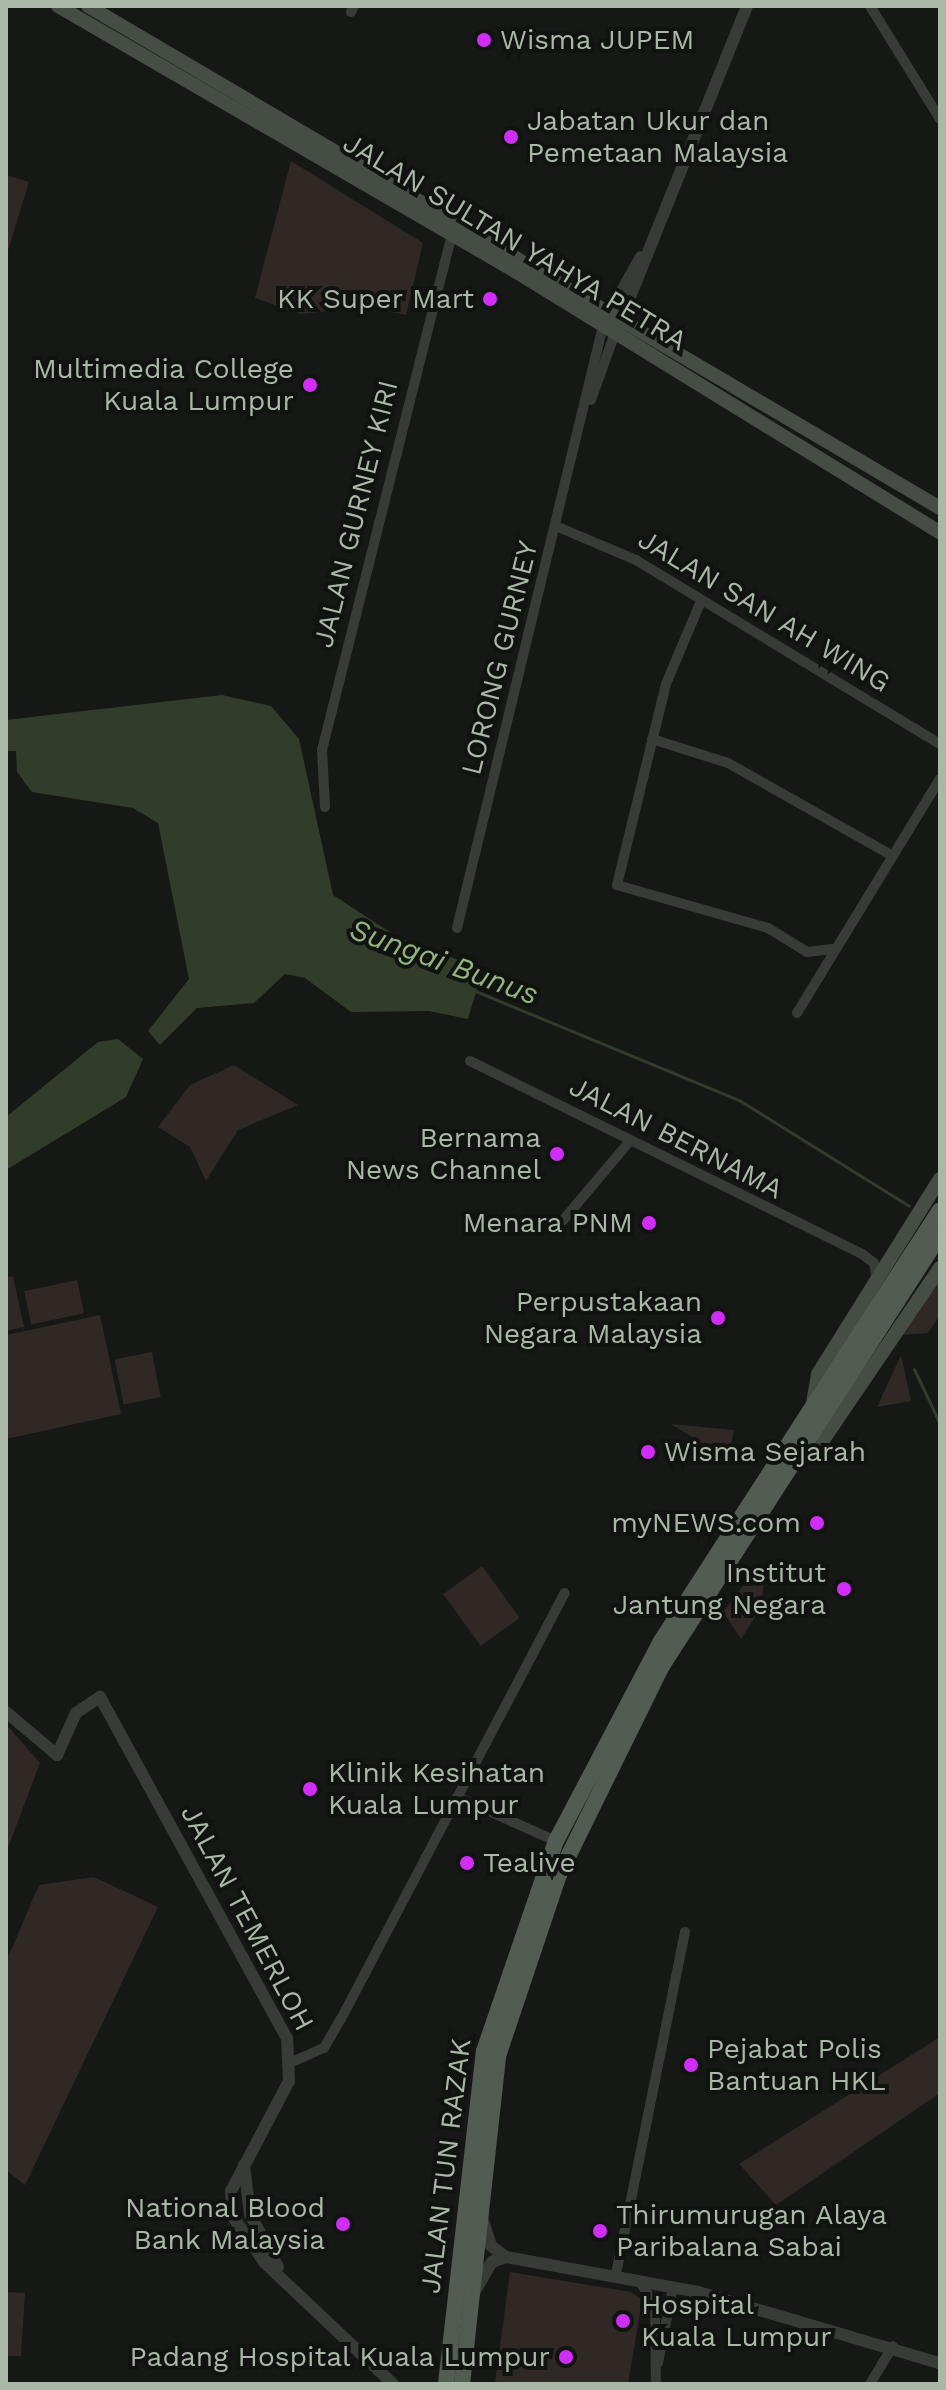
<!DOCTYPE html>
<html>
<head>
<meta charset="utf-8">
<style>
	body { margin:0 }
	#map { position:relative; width:946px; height:2390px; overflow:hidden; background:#161816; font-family:"Work Sans",sans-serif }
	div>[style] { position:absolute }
	.green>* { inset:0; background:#302825; transform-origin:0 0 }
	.water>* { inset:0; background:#323c2b }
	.stream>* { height:3px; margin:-1.5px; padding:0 1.5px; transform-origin:1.5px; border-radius:1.5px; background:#323c2b }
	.minor>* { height:10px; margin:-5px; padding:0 5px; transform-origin:5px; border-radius:5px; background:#373d36 }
	.tertiary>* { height:12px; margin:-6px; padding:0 6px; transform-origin:6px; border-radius:6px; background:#373d36 }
	.secondary>* { height:14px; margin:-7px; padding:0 7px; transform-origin:7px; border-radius:7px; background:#454d44 }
	.primary>* { height:16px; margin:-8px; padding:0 8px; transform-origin:8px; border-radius:8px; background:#535c52 }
	.dots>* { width:22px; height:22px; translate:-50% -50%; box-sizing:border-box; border:4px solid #111311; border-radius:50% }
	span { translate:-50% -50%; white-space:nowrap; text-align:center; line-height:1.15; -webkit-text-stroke:8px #111311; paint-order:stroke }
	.poi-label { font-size:28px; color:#aab8a7 }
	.left { translate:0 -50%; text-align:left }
	.right { translate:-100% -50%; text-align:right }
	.street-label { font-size:28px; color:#aab8a7 }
	.water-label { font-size:30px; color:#92b47d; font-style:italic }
	.frame { position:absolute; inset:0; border:8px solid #aab8a7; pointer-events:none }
</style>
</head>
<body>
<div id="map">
	<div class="green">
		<div style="clip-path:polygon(291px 161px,423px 243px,406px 315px,367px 307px,301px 314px,255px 298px)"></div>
		<div style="clip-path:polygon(6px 175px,29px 182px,6px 257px)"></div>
		<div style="clip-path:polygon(234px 1065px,298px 1105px,238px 1130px,206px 1181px,190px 1147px,158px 1127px,190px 1085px)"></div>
		<div style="clip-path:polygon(13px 1276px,24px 1327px,6px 1331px,6px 1277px)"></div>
		<div style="clip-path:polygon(940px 1279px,940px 1315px,928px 1333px,901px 1335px)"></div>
		<div style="left:77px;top:1280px;width:34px;height:54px;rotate:78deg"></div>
		<div style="clip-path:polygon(100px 1315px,121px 1414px,6px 1439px,6px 1335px)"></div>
		<div style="left:152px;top:1352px;width:46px;height:38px;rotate:79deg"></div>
		<div style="clip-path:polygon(901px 1355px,911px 1401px,877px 1407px)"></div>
		<div style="clip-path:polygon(671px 1424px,734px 1430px,728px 1459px)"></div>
		<div style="left:482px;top:1566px;width:64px;height:48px;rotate:54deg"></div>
		<div style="clip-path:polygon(756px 1569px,765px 1578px,760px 1609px,741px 1639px,723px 1612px)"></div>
		<div style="clip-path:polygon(6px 1724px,40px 1763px,6px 1853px)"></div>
		<div style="clip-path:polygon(94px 1877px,158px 1907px,25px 2185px,6px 2170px,6px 1962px,39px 1885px)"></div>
		<div style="clip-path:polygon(940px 2037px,940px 2093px,776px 2205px,739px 2164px)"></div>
		<div style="clip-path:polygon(510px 2272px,631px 2292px,642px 2300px,628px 2384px,495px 2384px)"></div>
		<div style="clip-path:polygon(6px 2292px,25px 2293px,21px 2356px,6px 2356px)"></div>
	</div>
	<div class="water">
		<div style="clip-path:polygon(222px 695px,271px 706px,299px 739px,333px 895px,399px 938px,483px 969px,468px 1019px,429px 1011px,351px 1012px,305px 978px,285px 974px,254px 1003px,197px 1008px,160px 1045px,148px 1031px,189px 979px,158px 823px,133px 808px,32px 792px,17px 772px,16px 751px,6px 751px,6px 720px)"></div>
		<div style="clip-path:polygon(118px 1039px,143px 1059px,126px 1097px,6px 1170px,6px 1117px,98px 1042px)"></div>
	</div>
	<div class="stream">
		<div style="left:473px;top:990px;width:288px;rotate:22.5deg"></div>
		<div style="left:739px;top:1100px;width:200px;rotate:31.9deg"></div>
		<div style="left:914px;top:1369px;width:61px;rotate:64.7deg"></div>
	</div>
	<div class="minor">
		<div style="left:870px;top:6px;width:133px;rotate:58.2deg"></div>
		<div style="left:351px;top:12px;width:7px;rotate:-63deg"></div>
		<div style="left:591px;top:400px;width:71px;rotate:-70.3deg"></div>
		<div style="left:558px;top:527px;width:85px;rotate:22.9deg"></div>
		<div style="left:636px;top:560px;width:355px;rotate:31.2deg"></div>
		<div style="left:701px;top:601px;width:90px;rotate:112.9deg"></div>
		<div style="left:666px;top:684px;width:207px;rotate:103.7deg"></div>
		<div style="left:617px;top:885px;width:157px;rotate:15.9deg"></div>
		<div style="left:768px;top:928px;width:46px;rotate:31.6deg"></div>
		<div style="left:807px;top:952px;width:25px;rotate:-7deg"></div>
		<div style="left:652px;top:739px;width:80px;rotate:17.5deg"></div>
		<div style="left:728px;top:763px;width:189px;rotate:29.4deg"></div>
		<div style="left:325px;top:807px;width:57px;rotate:-93deg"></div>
		<div style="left:322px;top:750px;width:532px;rotate:-75.86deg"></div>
		<div style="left:457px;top:928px;width:619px;rotate:-76.37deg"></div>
		<div style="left:797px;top:1013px;width:274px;rotate:-58.6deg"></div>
		<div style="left:470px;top:1061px;width:437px;rotate:26.2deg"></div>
		<div style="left:862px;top:1254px;width:15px;rotate:37deg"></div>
		<div style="left:874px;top:1263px;width:17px;rotate:80deg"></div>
		<div style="left:560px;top:1224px;width:107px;rotate:-49.9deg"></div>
		<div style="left:457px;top:1797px;width:108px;rotate:24deg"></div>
		<div style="left:292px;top:2062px;width:35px;rotate:-24deg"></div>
		<div style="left:324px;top:2048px;width:34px;rotate:-60deg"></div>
		<div style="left:341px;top:2019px;width:481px;rotate:-62.3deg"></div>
		<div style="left:616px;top:2274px;width:349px;rotate:-78.6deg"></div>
		<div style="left:639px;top:2280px;width:31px;rotate:58deg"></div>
		<div style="left:655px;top:2306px;width:78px;rotate:89.3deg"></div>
		<div style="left:658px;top:2363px;width:77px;rotate:-78.8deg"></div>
		<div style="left:870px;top:2384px;width:44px;rotate:-58.8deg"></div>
	</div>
	<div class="tertiary">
		<div style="left:606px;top:319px;width:71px;rotate:-60.6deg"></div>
		<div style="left:618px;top:327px;width:346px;rotate:-68.1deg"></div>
		<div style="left:6px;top:1712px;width:67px;rotate:40.1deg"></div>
		<div style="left:57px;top:1755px;width:46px;rotate:-65.7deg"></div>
		<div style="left:76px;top:1713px;width:29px;rotate:-34deg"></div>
		<div style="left:100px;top:1697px;width:389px;rotate:61.3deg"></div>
		<div style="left:287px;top:2038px;width:43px;rotate:87.3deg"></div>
		<div style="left:289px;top:2081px;width:124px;rotate:117.8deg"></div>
		<div style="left:231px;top:2191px;width:26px;rotate:86deg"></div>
		<div style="left:233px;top:2217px;width:56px;rotate:55.2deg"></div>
		<div style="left:265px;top:2263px;width:176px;rotate:43.4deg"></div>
		<div style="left:244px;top:2165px;width:49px;rotate:83deg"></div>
		<div style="left:250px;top:2214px;width:60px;rotate:62.2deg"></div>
		<div style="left:483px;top:2221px;width:26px;rotate:72deg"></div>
		<div style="left:491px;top:2246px;width:19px;rotate:36deg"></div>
		<div style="left:475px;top:2291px;width:34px;rotate:-60deg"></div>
		<div style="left:492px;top:2262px;width:15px;rotate:-20deg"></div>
		<div style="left:506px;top:2257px;width:195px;rotate:10.3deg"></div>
		<div style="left:698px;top:2292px;width:252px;rotate:16.4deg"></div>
	</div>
	<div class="secondary">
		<div style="left:58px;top:6px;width:528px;rotate:30.11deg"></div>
		<div style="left:515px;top:271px;width:499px;rotate:31.6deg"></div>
		<div style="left:88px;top:6px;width:989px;rotate:30.51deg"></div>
		<div style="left:813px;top:1403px;width:29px;rotate:-80deg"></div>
		<div style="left:818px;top:1374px;width:230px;rotate:-58deg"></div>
		<div style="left:808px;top:1445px;width:16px;rotate:-18deg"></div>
		<div style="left:823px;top:1440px;width:208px;rotate:-55.8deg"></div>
	</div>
	<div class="primary">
		<div style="left:446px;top:2384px;width:335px;rotate:-83.5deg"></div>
		<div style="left:484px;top:2051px;width:222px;rotate:-71.1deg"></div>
		<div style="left:556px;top:1841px;width:226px;rotate:-62.3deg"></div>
		<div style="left:661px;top:1641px;width:513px;rotate:-57.08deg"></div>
		<div style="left:462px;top:2384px;width:330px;rotate:-83.7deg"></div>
		<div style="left:498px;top:2056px;width:191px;rotate:-71.4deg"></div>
		<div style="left:559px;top:1875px;width:233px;rotate:-63.8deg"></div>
		<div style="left:662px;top:1666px;width:513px;rotate:-57.18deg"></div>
	</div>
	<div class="dots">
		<div style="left:484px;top:40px;background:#d12df8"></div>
		<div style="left:511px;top:137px;background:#d12df8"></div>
		<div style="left:490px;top:299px;background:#d12df8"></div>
		<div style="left:310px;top:385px;background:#d12df8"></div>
		<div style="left:557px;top:1154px;background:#d12df8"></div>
		<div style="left:649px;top:1223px;background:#d12df8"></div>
		<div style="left:718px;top:1318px;background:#d12df8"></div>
		<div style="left:648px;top:1452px;background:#d12df8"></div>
		<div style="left:817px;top:1523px;background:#d12df8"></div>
		<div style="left:844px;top:1589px;background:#d12df8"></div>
		<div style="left:310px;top:1789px;background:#d12df8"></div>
		<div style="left:467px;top:1863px;background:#d12df8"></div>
		<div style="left:691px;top:2065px;background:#d12df8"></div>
		<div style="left:343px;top:2224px;background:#d12df8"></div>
		<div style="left:600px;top:2231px;background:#d12df8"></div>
		<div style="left:623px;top:2321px;background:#d12df8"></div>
		<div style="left:566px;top:2357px;background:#d12df8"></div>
	</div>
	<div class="poi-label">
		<span class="left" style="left:500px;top:40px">Wisma JUPEM</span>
		<span class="left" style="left:527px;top:137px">Jabatan Ukur dan<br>Pemetaan Malaysia</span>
		<span class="right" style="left:474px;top:299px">KK Super Mart</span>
		<span class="right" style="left:294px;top:385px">Multimedia College<br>Kuala Lumpur</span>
		<span class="right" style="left:541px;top:1154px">Bernama<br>News Channel</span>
		<span class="right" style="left:633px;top:1223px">Menara PNM</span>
		<span class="right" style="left:702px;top:1318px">Perpustakaan<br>Negara Malaysia</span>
		<span class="left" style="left:664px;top:1452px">Wisma Sejarah</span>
		<span class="right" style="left:801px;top:1523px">myNEWS.com</span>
		<span class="right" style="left:826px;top:1589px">Institut<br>Jantung Negara</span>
		<span class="left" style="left:328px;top:1789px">Klinik Kesihatan<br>Kuala Lumpur</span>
		<span class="left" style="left:483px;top:1863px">Tealive</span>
		<span class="left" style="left:707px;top:2065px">Pejabat Polis<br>Bantuan HKL</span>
		<span class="right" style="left:325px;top:2224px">National Blood<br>Bank Malaysia</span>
		<span class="left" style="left:616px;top:2231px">Thirumurugan Alaya<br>Paribalana Sabai</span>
		<span class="left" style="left:641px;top:2321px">Hospital<br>Kuala Lumpur</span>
		<span class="right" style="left:550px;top:2357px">Padang Hospital Kuala Lumpur</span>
	</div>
	<div class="street-label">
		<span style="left:515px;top:242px;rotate:31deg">JALAN SULTAN YAHYA PETRA</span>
		<span style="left:356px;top:514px;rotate:-76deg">JALAN GURNEY KIRI</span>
		<span style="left:764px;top:611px;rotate:31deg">JALAN SAN AH WING</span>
		<span style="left:500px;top:658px;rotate:-76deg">LORONG GURNEY</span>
		<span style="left:676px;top:1138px;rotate:27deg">JALAN BERNAMA</span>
		<span style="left:247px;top:1918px;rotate:62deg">JALAN TEMERLOH</span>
		<span style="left:446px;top:2166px;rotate:-83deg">JALAN TUN RAZAK</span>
	</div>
	<div class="water-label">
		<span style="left:444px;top:962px;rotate:20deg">Sungai Bunus</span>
	</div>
	<div class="frame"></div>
</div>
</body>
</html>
